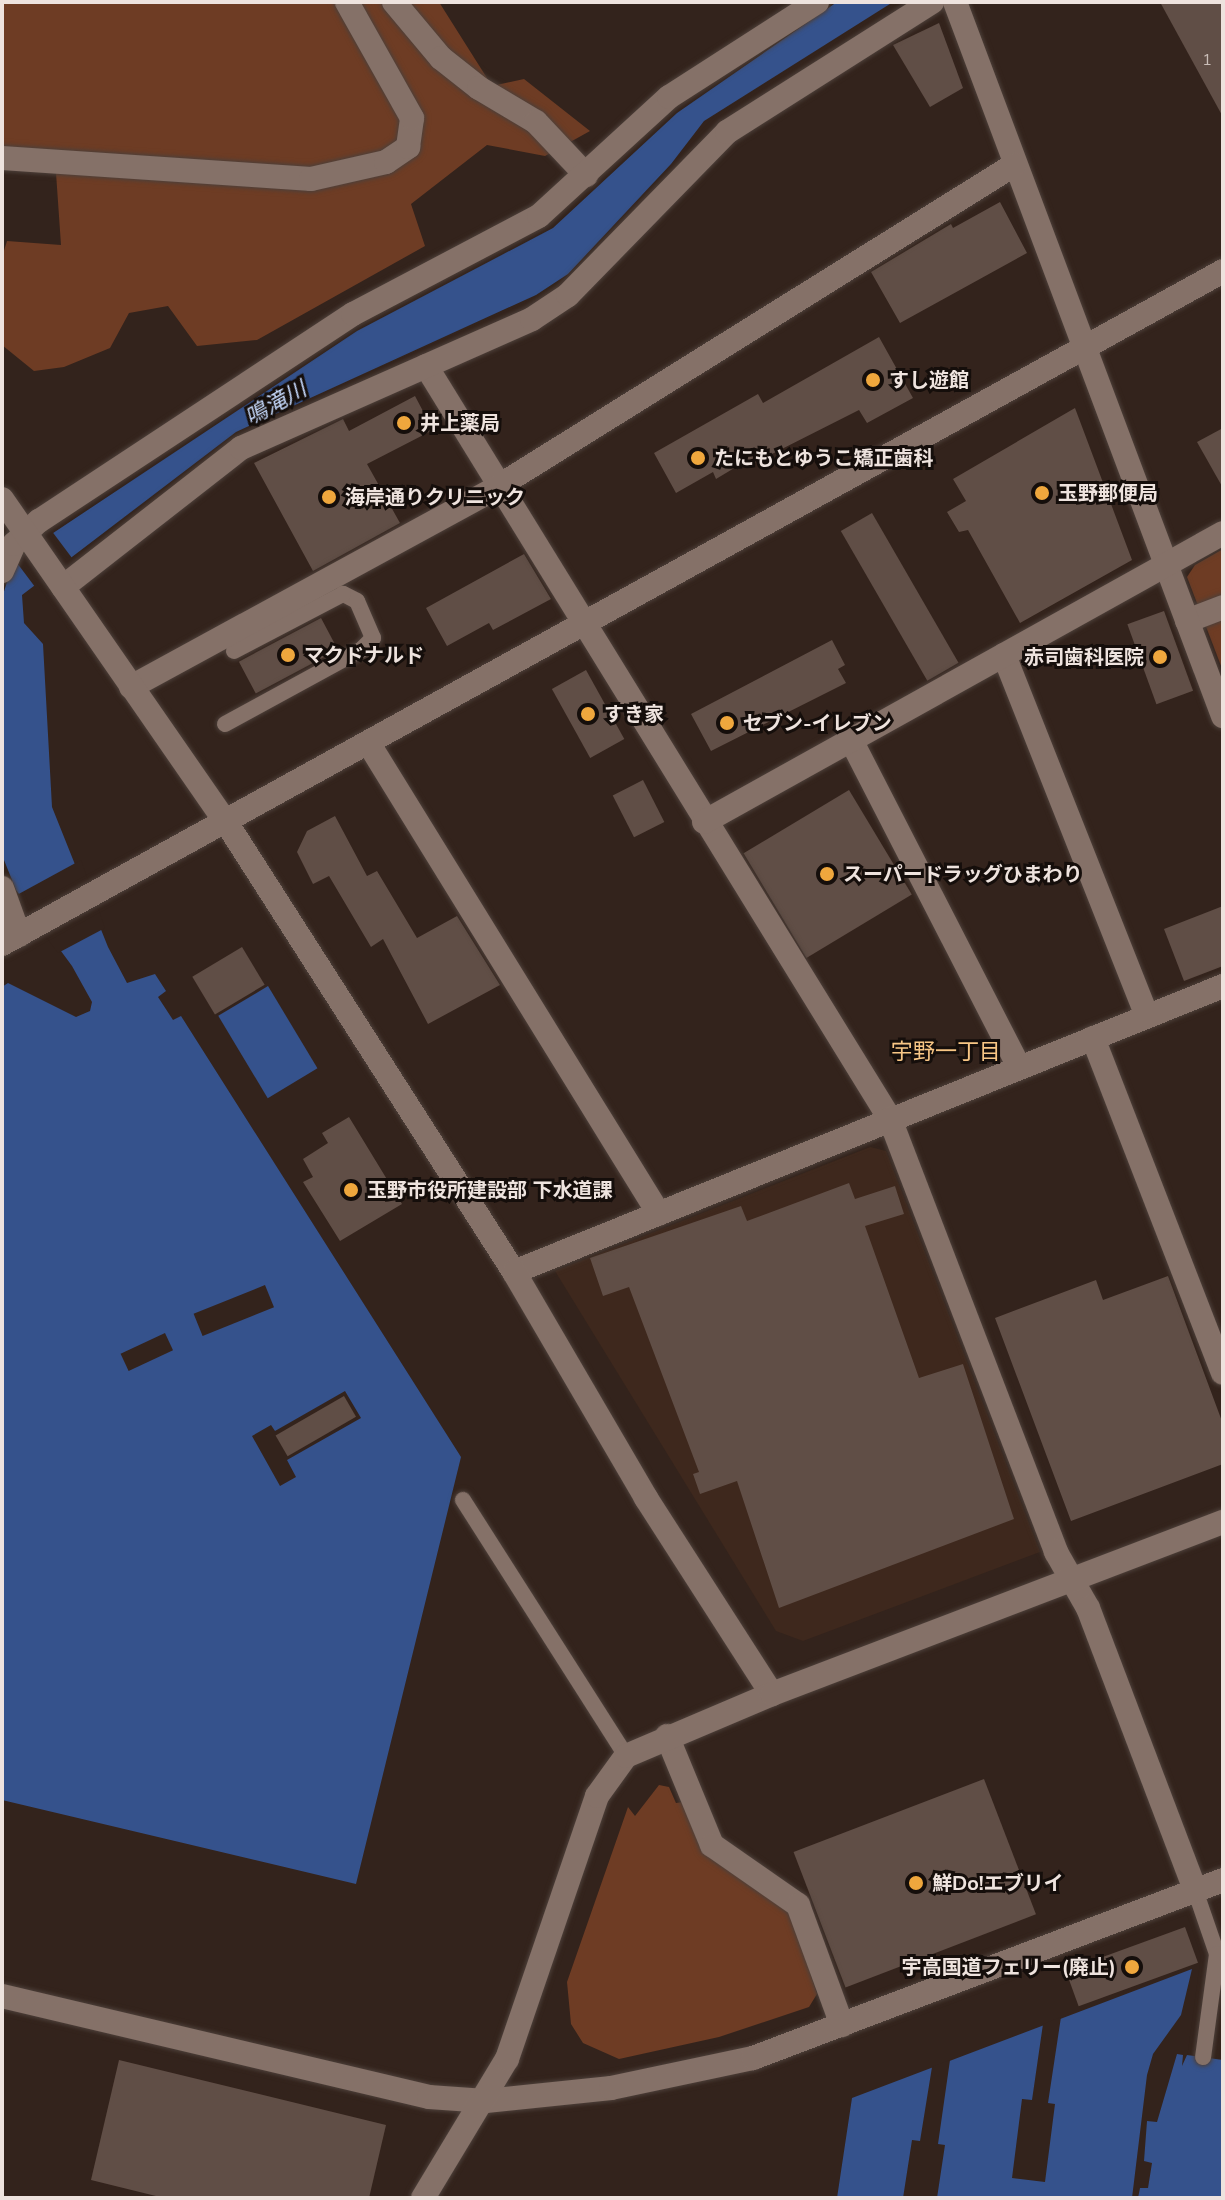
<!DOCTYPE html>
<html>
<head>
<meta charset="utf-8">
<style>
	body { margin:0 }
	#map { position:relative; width:1225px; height:2200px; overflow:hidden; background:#33231c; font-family:"Nunito Sans","Noto Sans JP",sans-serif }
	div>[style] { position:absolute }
	.built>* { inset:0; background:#3e281d }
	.green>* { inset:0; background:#6e3c24 }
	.water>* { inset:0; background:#35528c; transform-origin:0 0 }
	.pier>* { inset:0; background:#33231c; transform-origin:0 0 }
	.building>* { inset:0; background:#604e46; transform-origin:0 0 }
	.roads { filter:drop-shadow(0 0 2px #4d403a) drop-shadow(0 0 2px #4d403a) }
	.service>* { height:16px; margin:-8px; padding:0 8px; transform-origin:8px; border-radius:8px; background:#857168 }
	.pedestrian>* { height:24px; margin:-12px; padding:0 12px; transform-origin:12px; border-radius:12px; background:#857168 }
	.minor>* { height:24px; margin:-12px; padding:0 12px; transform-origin:12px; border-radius:12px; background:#857168 }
	.tertiary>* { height:24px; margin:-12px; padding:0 12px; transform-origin:12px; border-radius:12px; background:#857168 }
	.dots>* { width:22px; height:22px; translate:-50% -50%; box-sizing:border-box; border:4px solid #150e0b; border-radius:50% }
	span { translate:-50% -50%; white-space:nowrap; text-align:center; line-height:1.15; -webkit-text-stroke:6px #150e0b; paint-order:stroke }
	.number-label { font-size:16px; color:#cabeb8 }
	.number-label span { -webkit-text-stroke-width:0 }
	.poi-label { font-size:20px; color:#eee3de; font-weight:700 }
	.left { translate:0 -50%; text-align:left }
	.right { translate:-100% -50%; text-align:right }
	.water-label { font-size:22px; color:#c6d9fc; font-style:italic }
	.neighbourhood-label { font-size:22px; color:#f8c685 }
	.frame { position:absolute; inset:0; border:4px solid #eee3de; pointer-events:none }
</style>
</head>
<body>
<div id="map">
	<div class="built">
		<div style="clip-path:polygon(870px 1147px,886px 1151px,1040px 1552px,803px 1641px,776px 1631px,555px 1271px)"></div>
	</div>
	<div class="green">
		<div style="clip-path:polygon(2px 2px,439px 2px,492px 86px,524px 79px,590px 131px,545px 156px,487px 145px,411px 204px,425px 246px,257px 340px,197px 346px,168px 306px,129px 313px,110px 348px,64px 367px,34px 371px,2px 345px,2px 257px,7px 241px,61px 245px,56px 173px,2px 167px)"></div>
		<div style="clip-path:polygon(1223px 549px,1223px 671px,1187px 577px,1195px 565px)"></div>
		<div style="clip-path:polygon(659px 1785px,669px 1787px,676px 1803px,683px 1802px,701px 1851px,790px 1912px,817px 1994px,809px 2007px,719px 2037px,619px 2059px,583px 2043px,571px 2024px,567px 1982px,628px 1807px,635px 1816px)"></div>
	</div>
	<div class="water">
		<div style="clip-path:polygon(837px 2px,893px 2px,704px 121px,671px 164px,568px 274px,536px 295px,236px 432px,22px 595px,24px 623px,43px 644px,52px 807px,108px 947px,127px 983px,155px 974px,166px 991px,158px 997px,173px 1020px,181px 1016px,461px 1457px,356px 1884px,2px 1800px,2px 987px,8px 983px,76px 1017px,90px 1011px,92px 1002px,72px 966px,16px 890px,2px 855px,2px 598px,14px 559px,357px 331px,553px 228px,677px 113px)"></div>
		<div style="left:268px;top:986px;width:96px;height:58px;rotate:59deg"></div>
		<div style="clip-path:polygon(1192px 1969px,1181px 2015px,1153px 2054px,1147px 2075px,1132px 2198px,837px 2198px,852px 2098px)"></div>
		<div style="clip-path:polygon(1177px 2054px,1183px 2055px,1182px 2066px,1187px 2055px,1223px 2060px,1223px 2198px,1138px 2198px,1140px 2188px,1148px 2188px,1152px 2163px,1144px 2161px,1147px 2121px,1157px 2122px)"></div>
	</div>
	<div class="pier">
		<div style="left:51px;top:530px;width:39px;height:47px;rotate:53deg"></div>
		<div style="clip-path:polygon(81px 860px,105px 928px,58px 953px,15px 896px)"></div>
		<div style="left:265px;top:1285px;width:24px;height:77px;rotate:68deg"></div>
		<div style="left:165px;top:1333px;width:19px;height:49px;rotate:65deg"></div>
		<div style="clip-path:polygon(345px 1391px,361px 1418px,287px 1460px,296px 1477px,280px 1486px,252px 1436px,271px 1425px,275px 1431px)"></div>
		<div style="clip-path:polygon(1061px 2017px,1048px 2103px,1055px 2104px,1045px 2182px,1012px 2178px,1022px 2099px,1032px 2100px,1043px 2024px)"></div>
		<div style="clip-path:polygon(950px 2060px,938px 2144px,945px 2145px,937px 2198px,903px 2198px,912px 2140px,920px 2141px,932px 2067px)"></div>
	</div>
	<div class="building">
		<div style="clip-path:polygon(1160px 2px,1223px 2px,1223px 117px)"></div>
		<div style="clip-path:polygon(939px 23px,963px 88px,930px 107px,893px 45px)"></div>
		<div style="clip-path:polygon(1000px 202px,1027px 253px,900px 323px,871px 272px,951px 224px,953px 228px)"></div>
		<div style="clip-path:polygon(879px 337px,913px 398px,867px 423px,859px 410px,748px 466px,746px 461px,716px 479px,713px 472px,676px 493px,654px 453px,758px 394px,763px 403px)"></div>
		<div style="clip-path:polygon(415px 396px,433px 430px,367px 464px,400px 523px,313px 571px,254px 463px,343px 419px,349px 431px)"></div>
		<div style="clip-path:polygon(1075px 408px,1132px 560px,1020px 623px,968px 530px,959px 532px,947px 512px,966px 501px,953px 479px)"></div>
		<div style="clip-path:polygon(1223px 428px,1223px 488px,1197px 442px)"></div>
		<div style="left:872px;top:513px;width:173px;height:36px;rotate:60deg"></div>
		<div style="clip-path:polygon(524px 554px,551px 599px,493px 630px,489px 623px,447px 646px,426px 608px)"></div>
		<div style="left:1164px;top:611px;width:85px;height:39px;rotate:70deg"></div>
		<div style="left:321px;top:618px;width:36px;height:93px;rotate:62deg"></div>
		<div style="clip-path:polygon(832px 640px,845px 665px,838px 669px,846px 683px,711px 751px,691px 714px)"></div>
		<div style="left:586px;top:670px;width:79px;height:39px;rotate:61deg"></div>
		<div style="left:643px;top:780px;width:47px;height:34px;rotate:63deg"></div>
		<div style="left:849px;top:790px;width:122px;height:123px;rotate:59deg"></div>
		<div style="clip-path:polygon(335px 816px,367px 876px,377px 871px,417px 938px,457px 916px,500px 985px,428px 1024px,383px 939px,371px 947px,329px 876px,313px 884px,297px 852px,307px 831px)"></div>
		<div style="clip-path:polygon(1223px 906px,1223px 966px,1184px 981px,1164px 929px)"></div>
		<div style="left:242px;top:947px;width:44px;height:58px;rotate:59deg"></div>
		<div style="clip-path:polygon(349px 1117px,402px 1204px,340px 1241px,303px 1182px,313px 1177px,303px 1159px,328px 1143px,322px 1133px)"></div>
		<div style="clip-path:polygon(849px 1183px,855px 1199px,895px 1186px,904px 1214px,865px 1226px,919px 1378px,963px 1364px,1014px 1519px,779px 1608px,737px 1481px,700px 1494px,693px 1474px,699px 1472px,629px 1287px,603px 1296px,590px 1258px,741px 1206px,747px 1221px)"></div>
		<div style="clip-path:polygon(1168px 1276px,1223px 1424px,1223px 1464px,1071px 1521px,995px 1318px,1096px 1280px,1103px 1300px)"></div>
		<div style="left:344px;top:1396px;width:24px;height:79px;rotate:60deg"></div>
		<div style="left:984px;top:1779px;width:145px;height:204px;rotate:69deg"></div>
		<div style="left:1185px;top:1927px;width:38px;height:127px;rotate:70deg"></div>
		<div style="clip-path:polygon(119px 2060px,386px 2125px,369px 2198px,164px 2198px,91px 2180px)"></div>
	</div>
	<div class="roads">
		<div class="service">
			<div style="left:225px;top:724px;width:155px;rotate:-28.6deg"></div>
			<div style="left:361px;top:650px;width:17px;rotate:-45deg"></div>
			<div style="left:373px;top:638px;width:40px;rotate:-113.4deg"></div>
			<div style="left:357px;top:601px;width:16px;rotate:-153deg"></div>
			<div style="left:343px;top:594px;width:123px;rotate:152.4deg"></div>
			<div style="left:463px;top:1500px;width:303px;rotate:57.5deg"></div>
			<div style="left:1195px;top:1890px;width:68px;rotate:71deg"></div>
			<div style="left:1217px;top:1954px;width:104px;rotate:97.7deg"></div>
		</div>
		<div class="pedestrian">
			<div style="left:1187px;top:621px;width:39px;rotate:-21deg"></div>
		</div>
		<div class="minor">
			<div style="left:394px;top:2px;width:73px;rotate:50deg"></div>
			<div style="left:441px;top:58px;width:48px;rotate:38.3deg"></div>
			<div style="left:479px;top:88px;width:66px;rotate:30.8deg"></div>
			<div style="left:536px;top:122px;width:73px;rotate:46.7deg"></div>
			<div style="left:955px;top:2px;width:763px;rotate:69.43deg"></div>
			<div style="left:2px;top:158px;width:310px;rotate:3.9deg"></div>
			<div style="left:311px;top:179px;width:77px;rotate:-12.8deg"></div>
			<div style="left:386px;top:162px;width:27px;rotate:-34deg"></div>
			<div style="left:408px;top:147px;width:29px;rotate:-82deg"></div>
			<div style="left:412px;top:118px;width:133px;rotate:-119.3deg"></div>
			<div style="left:426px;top:366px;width:884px;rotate:58.36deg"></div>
			<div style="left:890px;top:1119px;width:464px;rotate:69deg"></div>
			<div style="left:1056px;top:1552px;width:64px;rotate:60.3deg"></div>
			<div style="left:1088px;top:1608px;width:302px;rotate:69.2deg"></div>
			<div style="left:2px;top:571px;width:30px;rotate:-66deg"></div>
			<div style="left:14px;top:544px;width:34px;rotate:-43deg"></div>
			<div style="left:39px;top:521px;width:376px;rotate:-33.4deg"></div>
			<div style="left:353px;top:314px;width:210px;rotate:-27.8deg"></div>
			<div style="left:539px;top:216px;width:176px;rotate:-42.5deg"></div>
			<div style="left:669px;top:97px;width:176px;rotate:-32.7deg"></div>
			<div style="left:63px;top:587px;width:226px;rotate:-38deg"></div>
			<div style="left:241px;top:448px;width:318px;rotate:-23.9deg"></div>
			<div style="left:532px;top:319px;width:43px;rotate:-33.7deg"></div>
			<div style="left:568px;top:295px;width:228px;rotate:-45.7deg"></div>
			<div style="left:727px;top:132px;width:243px;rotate:-32.4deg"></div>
			<div style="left:1004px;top:655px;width:388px;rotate:68.4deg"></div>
			<div style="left:131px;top:687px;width:419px;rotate:-28.6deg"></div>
			<div style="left:499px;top:486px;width:607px;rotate:-31.94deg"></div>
			<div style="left:851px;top:740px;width:368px;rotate:62.8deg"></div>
			<div style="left:369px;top:744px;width:552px;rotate:58.32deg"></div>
			<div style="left:704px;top:822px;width:594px;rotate:-29.11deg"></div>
			<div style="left:2px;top:888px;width:50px;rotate:70.1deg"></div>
			<div style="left:1093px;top:1038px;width:359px;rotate:68.8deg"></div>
			<div style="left:514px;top:1272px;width:765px;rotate:-21.97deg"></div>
			<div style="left:667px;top:1736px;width:118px;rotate:67.6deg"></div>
			<div style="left:712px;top:1845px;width:105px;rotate:34.9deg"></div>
			<div style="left:798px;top:1905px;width:128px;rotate:69.9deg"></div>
		</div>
		<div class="tertiary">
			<div style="left:2px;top:499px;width:393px;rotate:55.3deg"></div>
			<div style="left:226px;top:822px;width:534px;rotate:57.38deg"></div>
			<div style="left:514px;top:1272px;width:262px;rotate:59.7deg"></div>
			<div style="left:646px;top:1498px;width:233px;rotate:57.3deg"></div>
			<div style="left:2px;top:944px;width:1394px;rotate:-28.86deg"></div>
			<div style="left:2px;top:1996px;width:439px;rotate:13.3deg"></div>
			<div style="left:429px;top:2097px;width:57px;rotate:4deg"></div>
			<div style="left:486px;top:2101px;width:126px;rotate:-5.9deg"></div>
			<div style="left:611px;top:2088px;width:145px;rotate:-11.9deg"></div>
			<div style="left:753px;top:2058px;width:503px;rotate:-20.74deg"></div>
			<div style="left:423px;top:2198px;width:162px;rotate:-58.9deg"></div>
			<div style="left:507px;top:2059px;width:278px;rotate:-71.1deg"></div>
			<div style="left:597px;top:1796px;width:49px;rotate:-54.1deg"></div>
			<div style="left:626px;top:1756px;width:159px;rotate:-23deg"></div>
			<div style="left:772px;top:1694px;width:483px;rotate:-20.9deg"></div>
		</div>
	</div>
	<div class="dots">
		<div style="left:873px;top:380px;background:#efa73d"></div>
		<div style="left:404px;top:423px;background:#efa73d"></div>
		<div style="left:698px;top:458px;background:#efa73d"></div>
		<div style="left:1042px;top:493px;background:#efa73d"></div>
		<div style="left:329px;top:497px;background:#efa73d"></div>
		<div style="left:288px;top:655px;background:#efa73d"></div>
		<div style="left:1160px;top:657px;background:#efa73d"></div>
		<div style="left:588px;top:714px;background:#efa73d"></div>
		<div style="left:727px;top:723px;background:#efa73d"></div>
		<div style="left:827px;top:874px;background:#efa73d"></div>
		<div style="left:351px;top:1190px;background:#efa73d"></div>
		<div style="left:916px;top:1883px;background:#efa73d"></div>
		<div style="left:1132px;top:1967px;background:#efa73d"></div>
	</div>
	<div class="number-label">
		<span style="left:1207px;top:60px">1</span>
	</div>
	<div class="poi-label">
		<span class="left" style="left:889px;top:380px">すし遊館</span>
		<span class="left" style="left:420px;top:423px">井上薬局</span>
		<span class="left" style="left:714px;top:458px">たにもとゆうこ矯正歯科</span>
		<span class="left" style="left:1058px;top:493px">玉野郵便局</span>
		<span class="left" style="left:345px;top:497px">海岸通りクリニック</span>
		<span class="left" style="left:304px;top:655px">マクドナルド</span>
		<span class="right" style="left:1144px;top:657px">赤司歯科医院</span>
		<span class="left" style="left:604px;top:714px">すき家</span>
		<span class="left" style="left:743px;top:723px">セブン-イレブン</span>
		<span class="left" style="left:843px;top:874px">スーパードラッグひまわり</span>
		<span class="left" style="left:367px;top:1190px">玉野市役所建設部 下水道課</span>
		<span class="left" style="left:932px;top:1883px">鮮Do!エブリイ</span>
		<span class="right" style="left:1116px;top:1967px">宇高国道フェリー(廃止)</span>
	</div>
	<div class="water-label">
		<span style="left:276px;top:404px;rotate:-29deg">鳴滝川</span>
	</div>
	<div class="neighbourhood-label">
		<span style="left:946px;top:1053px">宇野一丁目</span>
	</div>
	<div class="frame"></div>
</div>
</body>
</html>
